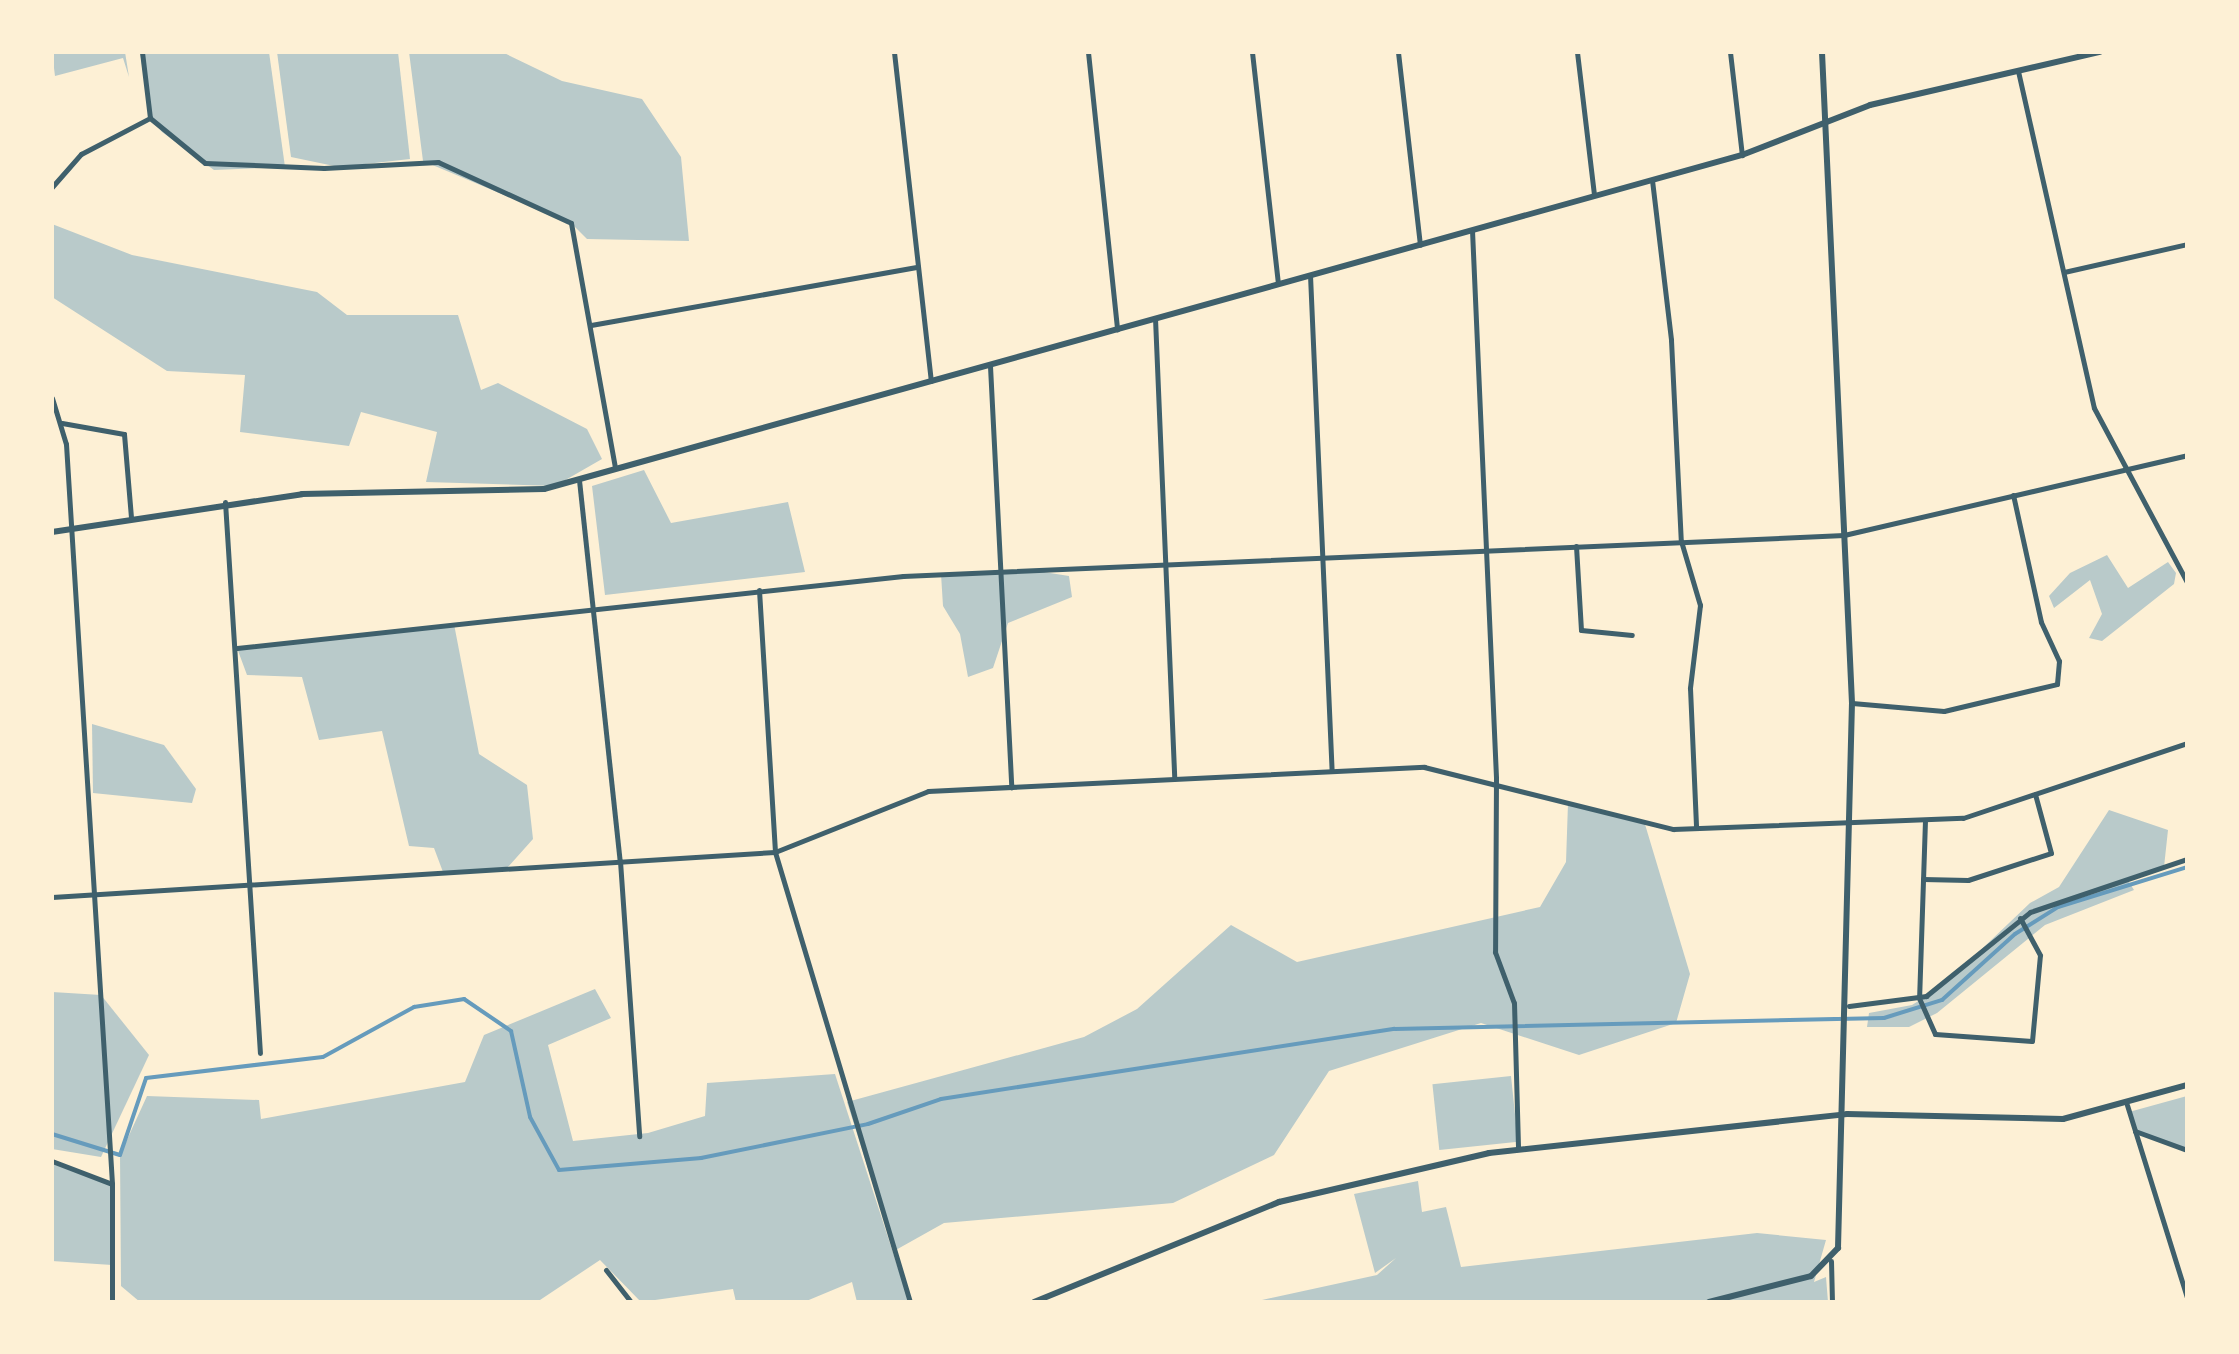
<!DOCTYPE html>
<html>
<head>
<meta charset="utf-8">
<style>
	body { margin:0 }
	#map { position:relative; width:2239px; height:1354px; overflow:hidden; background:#fdf0d5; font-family:Overpass,sans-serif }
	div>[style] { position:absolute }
	.green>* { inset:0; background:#b9caca; transform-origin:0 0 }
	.stream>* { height:4px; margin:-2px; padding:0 2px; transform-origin:2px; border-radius:2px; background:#669bbc }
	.minor>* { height:5px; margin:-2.5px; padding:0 2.5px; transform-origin:2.5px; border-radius:2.5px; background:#3f606c }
	.tertiary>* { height:6px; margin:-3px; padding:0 3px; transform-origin:3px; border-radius:3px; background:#3f606c }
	span { translate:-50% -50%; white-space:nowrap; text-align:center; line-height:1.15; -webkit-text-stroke:6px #fdf0d5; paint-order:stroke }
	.frame { position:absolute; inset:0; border:54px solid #fdf0d5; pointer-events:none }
</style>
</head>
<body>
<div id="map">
	<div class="green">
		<div style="clip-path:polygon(52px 52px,125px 52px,129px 77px,123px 58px,55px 76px)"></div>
		<div style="clip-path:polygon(140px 52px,269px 52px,285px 167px,214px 170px,162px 132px,150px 118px)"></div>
		<div style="clip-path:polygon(277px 52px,398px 52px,410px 159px,339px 167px,291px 157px)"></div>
		<div style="clip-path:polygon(409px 52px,502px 52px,562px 81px,642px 99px,681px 157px,689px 241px,587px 239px,571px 223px,423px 161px)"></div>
		<div style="clip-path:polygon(52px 224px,132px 255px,317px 292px,347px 315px,458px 315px,481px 390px,498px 383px,587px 429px,602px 459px,555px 486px,426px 482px,437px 432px,361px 412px,349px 446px,240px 432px,245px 375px,167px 371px,52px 297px)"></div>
		<div style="clip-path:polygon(644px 470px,671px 523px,788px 502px,805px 572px,605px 595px,592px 486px)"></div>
		<div style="clip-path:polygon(2107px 555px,2128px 588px,2168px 562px,2176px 573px,2174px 584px,2102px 641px,2089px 638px,2102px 614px,2090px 580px,2054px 608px,2049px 596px,2070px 573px)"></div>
		<div style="clip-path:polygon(1031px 570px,1069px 576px,1072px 597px,1008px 623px,993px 668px,968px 677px,960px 634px,943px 606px,941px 574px)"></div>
		<div style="clip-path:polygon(454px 624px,479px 754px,527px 785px,533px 839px,507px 868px,443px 872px,434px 848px,409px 846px,382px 731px,319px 740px,302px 677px,247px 675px,237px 648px)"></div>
		<div style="clip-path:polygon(92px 724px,164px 745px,196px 789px,192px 803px,93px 793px)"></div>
		<div style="clip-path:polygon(1568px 803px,1644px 821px,1690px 974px,1676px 1023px,1579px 1055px,1481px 1023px,1329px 1071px,1274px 1155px,1173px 1203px,944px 1223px,894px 1251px,847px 1102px,1084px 1037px,1137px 1009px,1231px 925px,1297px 962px,1540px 907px,1566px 862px)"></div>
		<div style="clip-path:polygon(2109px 810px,2168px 830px,2164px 867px,2127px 879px,2134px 890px,2045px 925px,1937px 1013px,1909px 1027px,1867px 1027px,1869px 1013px,1912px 1005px,1944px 985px,2030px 903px,2059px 887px)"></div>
		<div style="clip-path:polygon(595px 989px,611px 1018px,548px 1045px,573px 1141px,648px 1133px,705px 1116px,707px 1083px,835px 1074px,909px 1302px,857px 1302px,852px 1282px,804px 1302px,736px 1302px,733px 1289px,641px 1302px,600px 1260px,537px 1302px,140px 1302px,121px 1286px,120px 1155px,147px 1096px,259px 1100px,261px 1119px,465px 1082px,484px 1035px)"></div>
		<div style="clip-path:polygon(52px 992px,101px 995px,149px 1055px,101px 1157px,52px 1149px)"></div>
		<div style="left:1511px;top:1076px;width:66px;height:79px;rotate:84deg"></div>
		<div style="clip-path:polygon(2187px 1096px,2187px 1150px,2134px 1130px,2129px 1112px)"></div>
		<div style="clip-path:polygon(52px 1161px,112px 1184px,112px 1265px,52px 1261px)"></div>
		<div style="clip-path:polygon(1418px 1181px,1422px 1212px,1446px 1207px,1461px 1267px,1757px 1233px,1826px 1240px,1814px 1282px,1826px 1277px,1828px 1302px,1253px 1302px,1377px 1275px,1396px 1258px,1375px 1273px,1354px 1194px)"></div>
	</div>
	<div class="stream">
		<div style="left:52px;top:1134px;width:71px;rotate:17.2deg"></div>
		<div style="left:120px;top:1155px;width:81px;rotate:-71.3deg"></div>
		<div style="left:146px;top:1078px;width:178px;rotate:-6.8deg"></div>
		<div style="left:323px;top:1057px;width:104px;rotate:-28.8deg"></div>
		<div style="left:414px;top:1007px;width:51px;rotate:-9.1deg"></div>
		<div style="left:464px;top:999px;width:57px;rotate:34.2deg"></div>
		<div style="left:511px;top:1031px;width:88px;rotate:77.5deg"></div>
		<div style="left:530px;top:1117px;width:60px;rotate:61.3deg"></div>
		<div style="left:559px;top:1170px;width:143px;rotate:-4.8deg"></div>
		<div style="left:701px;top:1158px;width:170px;rotate:-11.5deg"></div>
		<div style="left:868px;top:1124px;width:77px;rotate:-18.9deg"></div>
		<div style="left:941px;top:1099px;width:459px;rotate:-8.8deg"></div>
		<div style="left:1395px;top:1029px;width:489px;rotate:-1.3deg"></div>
		<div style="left:1884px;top:1018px;width:61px;rotate:-17.2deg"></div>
		<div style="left:1942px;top:1000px;width:98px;rotate:-42.1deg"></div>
		<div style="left:2015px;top:934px;width:51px;rotate:-32.1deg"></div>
		<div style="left:2058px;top:907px;width:135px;rotate:-17.2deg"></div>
	</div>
	<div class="minor">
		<div style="left:894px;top:52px;width:331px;rotate:83.6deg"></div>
		<div style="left:1088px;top:52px;width:279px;rotate:84deg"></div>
		<div style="left:1252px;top:52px;width:233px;rotate:83.6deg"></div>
		<div style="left:1398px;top:52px;width:194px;rotate:83.5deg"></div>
		<div style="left:1577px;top:52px;width:144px;rotate:83.2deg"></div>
		<div style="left:1730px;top:52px;width:104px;rotate:83.4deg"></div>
		<div style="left:2018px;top:71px;width:345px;rotate:77.3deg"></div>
		<div style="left:2094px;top:408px;width:197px;rotate:61.9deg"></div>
		<div style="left:150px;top:118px;width:71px;rotate:39.3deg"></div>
		<div style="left:205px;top:163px;width:119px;rotate:2.4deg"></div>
		<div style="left:324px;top:168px;width:114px;rotate:-3deg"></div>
		<div style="left:438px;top:162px;width:146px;rotate:24.6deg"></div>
		<div style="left:571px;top:223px;width:249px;rotate:79.8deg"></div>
		<div style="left:1652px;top:180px;width:161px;rotate:83.2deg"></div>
		<div style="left:1671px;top:340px;width:201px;rotate:87.2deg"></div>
		<div style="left:1681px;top:541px;width:67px;rotate:73.5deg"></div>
		<div style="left:1700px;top:605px;width:84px;rotate:96.9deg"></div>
		<div style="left:1690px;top:688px;width:140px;rotate:87.5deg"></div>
		<div style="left:52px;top:187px;width:44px;rotate:-48.7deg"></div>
		<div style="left:81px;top:154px;width:78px;rotate:-27.6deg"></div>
		<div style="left:150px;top:118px;width:66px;rotate:-96.9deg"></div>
		<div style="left:1472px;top:230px;width:549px;rotate:87.49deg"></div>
		<div style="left:1496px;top:778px;width:174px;rotate:90.3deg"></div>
		<div style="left:1495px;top:952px;width:54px;rotate:69.6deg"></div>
		<div style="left:1514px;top:1003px;width:145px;rotate:88.4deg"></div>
		<div style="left:2064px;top:272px;width:126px;rotate:-12.8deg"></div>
		<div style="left:1310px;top:275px;width:496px;rotate:87.5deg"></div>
		<div style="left:1155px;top:318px;width:461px;rotate:87.6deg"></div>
		<div style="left:591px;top:325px;width:332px;rotate:-10.1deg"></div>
		<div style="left:990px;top:366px;width:422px;rotate:87.1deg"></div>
		<div style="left:52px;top:398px;width:48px;rotate:73.1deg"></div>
		<div style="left:66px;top:444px;width:741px;rotate:86.44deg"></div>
		<div style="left:112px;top:1184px;width:118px;rotate:90deg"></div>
		<div style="left:62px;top:423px;width:63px;rotate:10.1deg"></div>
		<div style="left:124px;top:434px;width:83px;rotate:85.2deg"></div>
		<div style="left:579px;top:480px;width:383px;rotate:83.9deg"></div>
		<div style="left:620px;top:861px;width:276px;rotate:86deg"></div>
		<div style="left:225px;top:502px;width:552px;rotate:86.37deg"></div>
		<div style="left:1576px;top:546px;width:84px;rotate:86.6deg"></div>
		<div style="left:1581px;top:630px;width:51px;rotate:5.6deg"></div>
		<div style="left:759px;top:590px;width:262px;rotate:86.5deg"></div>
		<div style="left:775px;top:852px;width:470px;rotate:73.3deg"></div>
		<div style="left:237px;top:648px;width:670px;rotate:-6.17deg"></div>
		<div style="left:903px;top:576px;width:942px;rotate:-2.49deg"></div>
		<div style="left:1844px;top:535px;width:352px;rotate:-13.1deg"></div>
		<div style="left:1852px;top:703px;width:92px;rotate:5deg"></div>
		<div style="left:1944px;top:711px;width:116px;rotate:-13.4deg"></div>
		<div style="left:2057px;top:684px;width:23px;rotate:-85deg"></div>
		<div style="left:2059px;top:661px;width:43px;rotate:-114.8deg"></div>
		<div style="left:2041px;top:622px;width:130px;rotate:-102.4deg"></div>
		<div style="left:1925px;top:820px;width:178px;rotate:91.9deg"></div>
		<div style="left:1919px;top:998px;width:39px;rotate:66deg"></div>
		<div style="left:1935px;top:1034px;width:97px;rotate:4.1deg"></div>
		<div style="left:2032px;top:1041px;width:86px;rotate:-84.7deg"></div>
		<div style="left:2040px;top:955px;width:42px;rotate:-118.4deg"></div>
		<div style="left:1923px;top:879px;width:45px;rotate:1.3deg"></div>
		<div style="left:1968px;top:880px;width:87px;rotate:-18deg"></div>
		<div style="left:2051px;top:853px;width:61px;rotate:-105.2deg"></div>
		<div style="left:52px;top:897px;width:724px;rotate:-3.56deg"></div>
		<div style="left:775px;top:852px;width:165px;rotate:-21.7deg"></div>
		<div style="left:928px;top:791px;width:497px;rotate:-2.8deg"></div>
		<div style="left:1424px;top:767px;width:257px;rotate:14deg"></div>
		<div style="left:1673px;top:829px;width:290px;rotate:-2.2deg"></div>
		<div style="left:1963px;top:818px;width:236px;rotate:-18.5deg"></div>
		<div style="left:1849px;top:1006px;width:78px;rotate:-7.4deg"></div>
		<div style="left:1926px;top:996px;width:134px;rotate:-38.9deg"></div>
		<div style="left:2030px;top:912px;width:166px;rotate:-18.7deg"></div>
		<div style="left:2127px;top:1105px;width:202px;rotate:72.7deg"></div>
		<div style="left:2135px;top:1131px;width:55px;rotate:20.1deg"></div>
		<div style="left:52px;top:1161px;width:64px;rotate:21deg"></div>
		<div style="left:1831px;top:1261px;width:41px;rotate:88.6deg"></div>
		<div style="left:606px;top:1270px;width:41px;rotate:52deg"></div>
	</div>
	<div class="tertiary">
		<div style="left:52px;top:532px;width:253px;rotate:-8.6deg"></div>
		<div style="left:302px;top:494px;width:242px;rotate:-1.2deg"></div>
		<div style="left:544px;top:489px;width:1244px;rotate:-15.58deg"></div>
		<div style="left:1742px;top:155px;width:137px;rotate:-21.3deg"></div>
		<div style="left:1870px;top:105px;width:236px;rotate:-13deg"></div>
		<div style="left:1034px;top:1302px;width:265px;rotate:-22.2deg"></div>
		<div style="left:1279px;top:1202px;width:216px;rotate:-13.1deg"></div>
		<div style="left:1489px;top:1153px;width:360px;rotate:-6.2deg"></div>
		<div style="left:1847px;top:1114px;width:216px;rotate:1.3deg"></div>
		<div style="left:2063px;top:1119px;width:129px;rotate:-15.3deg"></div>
		<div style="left:1709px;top:1302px;width:105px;rotate:-14.3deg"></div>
		<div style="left:1811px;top:1276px;width:39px;rotate:-46deg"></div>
		<div style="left:1838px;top:1248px;width:545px;rotate:-88.53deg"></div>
		<div style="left:1852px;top:703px;width:652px;rotate:-92.64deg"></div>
	</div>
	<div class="frame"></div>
</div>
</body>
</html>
